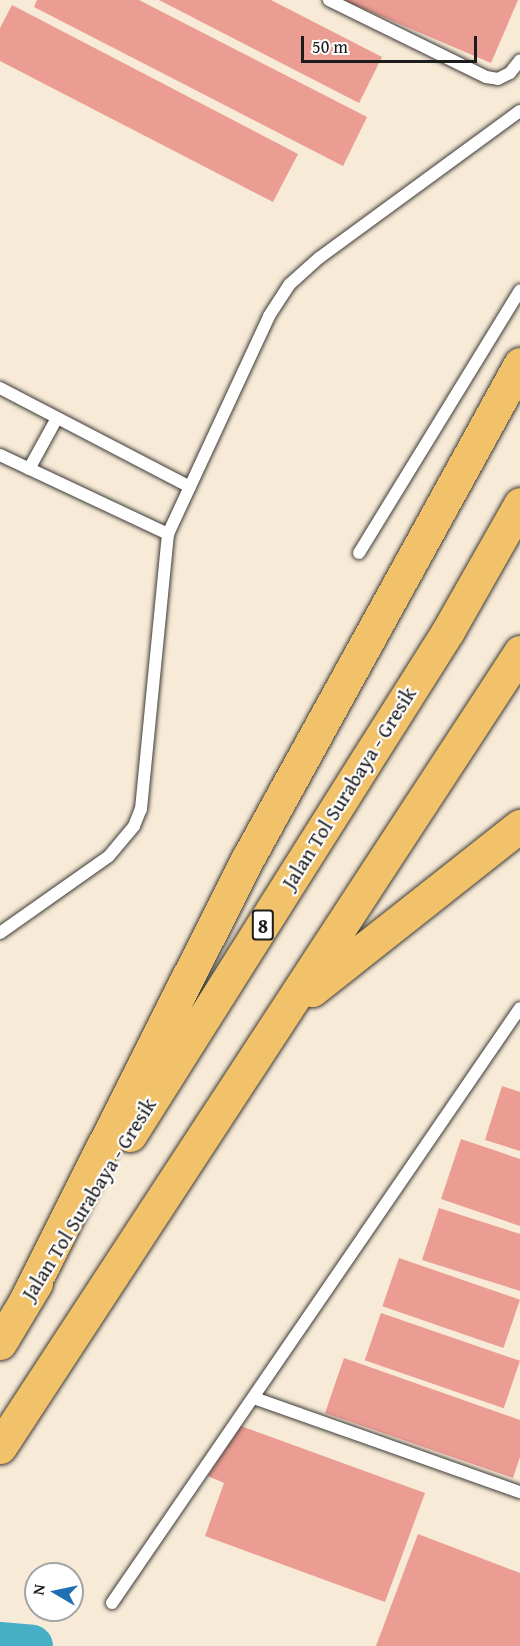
<!DOCTYPE html>
<html>
<head>
<meta charset="utf-8">
<style>
	body { margin:0 }
	#map { position:relative; width:520px; height:1646px; overflow:hidden; background:#f7ead6; font-family:"Gentium Book Plus",serif }
	div>[style] { position:absolute }
	.river>* { height:42px; margin:-21px; padding:0 21px; transform-origin:21px; border-radius:21px; background:#46afc5 }
	.building>* { inset:0; background:#eb9c93; transform-origin:0 0 }
	.roads { filter:drop-shadow(0 0 2px #3d3b38) drop-shadow(0 0 2px #3d3b38) }
	.lane>* { height:12px; margin:-6px; padding:0 6px; transform-origin:6px; border-radius:6px; background:#fff }
	.highway>* { height:33px; margin:-16.5px; padding:0 16.5px; transform-origin:16.5px; border-radius:16.5px; background:#f2c26a }
	span { translate:-50% -50%; white-space:nowrap; text-align:center; line-height:1.15; -webkit-text-stroke:4.5px #fff; paint-order:stroke }
	.shield-label span { padding:2px 4px; background:#fff; border:2px solid; border-radius:4px; -webkit-text-stroke-width:0 }
	.shield-label { font-size:20px; color:#1c1c1c; font-weight:700 }
	.street-label { font-size:21px; color:#1c1c1c }
	.north { position:absolute; left:24px; top:1562px; width:60px; height:60px; box-sizing:border-box; background:#fff; border:2px solid #a4a4a4; border-radius:50%; rotate:279deg; font-size:16px; font-weight:700; line-height:24px; text-align:center; color:#1c1c1c }
	.north::after { content:''; display:block; margin:auto; width:21px; height:27px; background:#1f6fb2; clip-path:polygon(50% 0,100% 100%,50% 72%,0 100%) }
	.scale { position:absolute; left:301px; top:36px; width:176px; height:27px; box-sizing:border-box; border:3px solid #1c1c1c; border-top:0; padding-left:8px; font-size:18px; line-height:21px; white-space:nowrap; color:#1c1c1c; -webkit-text-stroke:4px #fff; paint-order:stroke }
</style>
</head>
<body>
<div id="map">
	<div class="river">
		<div style="left:0;top:1643px;width:32px;rotate:5deg"></div>
	</div>
	<div class="building">
		<div style="clip-path:polygon(37px 0,139px 0,367px 117px,343px 166px,34px 7px)"></div>
		<div style="clip-path:polygon(159px 0,271px 0,382px 57px,359px 103px)"></div>
		<div style="clip-path:polygon(343px 0,518px 0,491px 63px)"></div>
		<div style="clip-path:polygon(12px 5px,298px 154px,273px 202px,0 61px,0 28px)"></div>
		<div style="clip-path:polygon(502px 1086px,520px 1092px,520px 1151px,485px 1140px)"></div>
		<div style="clip-path:polygon(461px 1139px,520px 1159px,520px 1226px,441px 1199px)"></div>
		<div style="clip-path:polygon(439px 1208px,520px 1234px,520px 1291px,422px 1260px)"></div>
		<div style="left:399px;top:1258px;width:128px;height:51px;rotate:19deg"></div>
		<div style="left:381px;top:1313px;width:147px;height:50px;rotate:19deg"></div>
		<div style="clip-path:polygon(344px 1358px,520px 1420px,520px 1457px,513px 1478px,325px 1413px)"></div>
		<div style="clip-path:polygon(241px 1426px,425px 1493px,385px 1602px,205px 1536px,224px 1483px,208px 1476px)"></div>
		<div style="clip-path:polygon(418px 1534px,520px 1573px,520px 1646px,376px 1646px)"></div>
	</div>
	<div class="roads">
		<div class="lane">
			<div style="left:329px;top:0;width:175px;rotate:26.1deg"></div>
			<div style="left:486px;top:77px;width:12px;rotate:9deg"></div>
			<div style="left:498px;top:79px;width:13px;rotate:-27deg"></div>
			<div style="left:510px;top:73px;width:16px;rotate:-52deg"></div>
			<div style="left:0;top:388px;width:214px;rotate:27.5deg"></div>
			<div style="left:0;top:455px;width:186px;rotate:25.2deg"></div>
			<div style="left:29px;top:469px;width:58px;rotate:-61.2deg"></div>
			<div style="left:359px;top:553px;width:308px;rotate:-58.5deg"></div>
			<div style="left:0;top:933px;width:133px;rotate:-35.2deg"></div>
			<div style="left:109px;top:856px;width:39px;rotate:-50deg"></div>
			<div style="left:134px;top:826px;width:18px;rotate:-68deg"></div>
			<div style="left:141px;top:809px;width:276px;rotate:-84.4deg"></div>
			<div style="left:168px;top:534px;width:240px;rotate:-65.1deg"></div>
			<div style="left:269px;top:316px;width:38px;rotate:-57deg"></div>
			<div style="left:290px;top:284px;width:39px;rotate:-42deg"></div>
			<div style="left:319px;top:258px;width:249px;rotate:-36.2deg"></div>
			<div style="left:254px;top:1398px;width:282px;rotate:19.5deg"></div>
			<div style="left:112px;top:1603px;width:721px;rotate:-55.56deg"></div>
		</div>
		<div class="highway">
			<div style="left:312px;top:990px;width:265px;rotate:-38.3deg"></div>
			<div style="left:130px;top:1135px;width:596px;rotate:-57.75deg"></div>
			<div style="left:448px;top:631px;width:146px;rotate:-60.4deg"></div>
			<div style="left:25px;top:1301px;width:496px;rotate:-63.3deg"></div>
			<div style="left:248px;top:858px;width:564px;rotate:-61.16deg"></div>
			<div style="left:0;top:1343px;width:70px;rotate:-59deg"></div>
			<div style="left:0;top:1447px;width:950px;rotate:-56.81deg"></div>
		</div>
	</div>
	<div class="shield-label">
		<span style="left:263px;top:925px">8</span>
	</div>
	<div class="street-label">
		<span style="left:349px;top:788px;rotate:-58deg">Jalan Tol Surabaya - Gresik</span>
		<span style="left:89px;top:1199px;rotate:-58deg">Jalan Tol Surabaya - Gresik</span>
	</div>
	<div class="north">N</div>
	<div class="scale">50 m</div>
</div>
</body>
</html>
